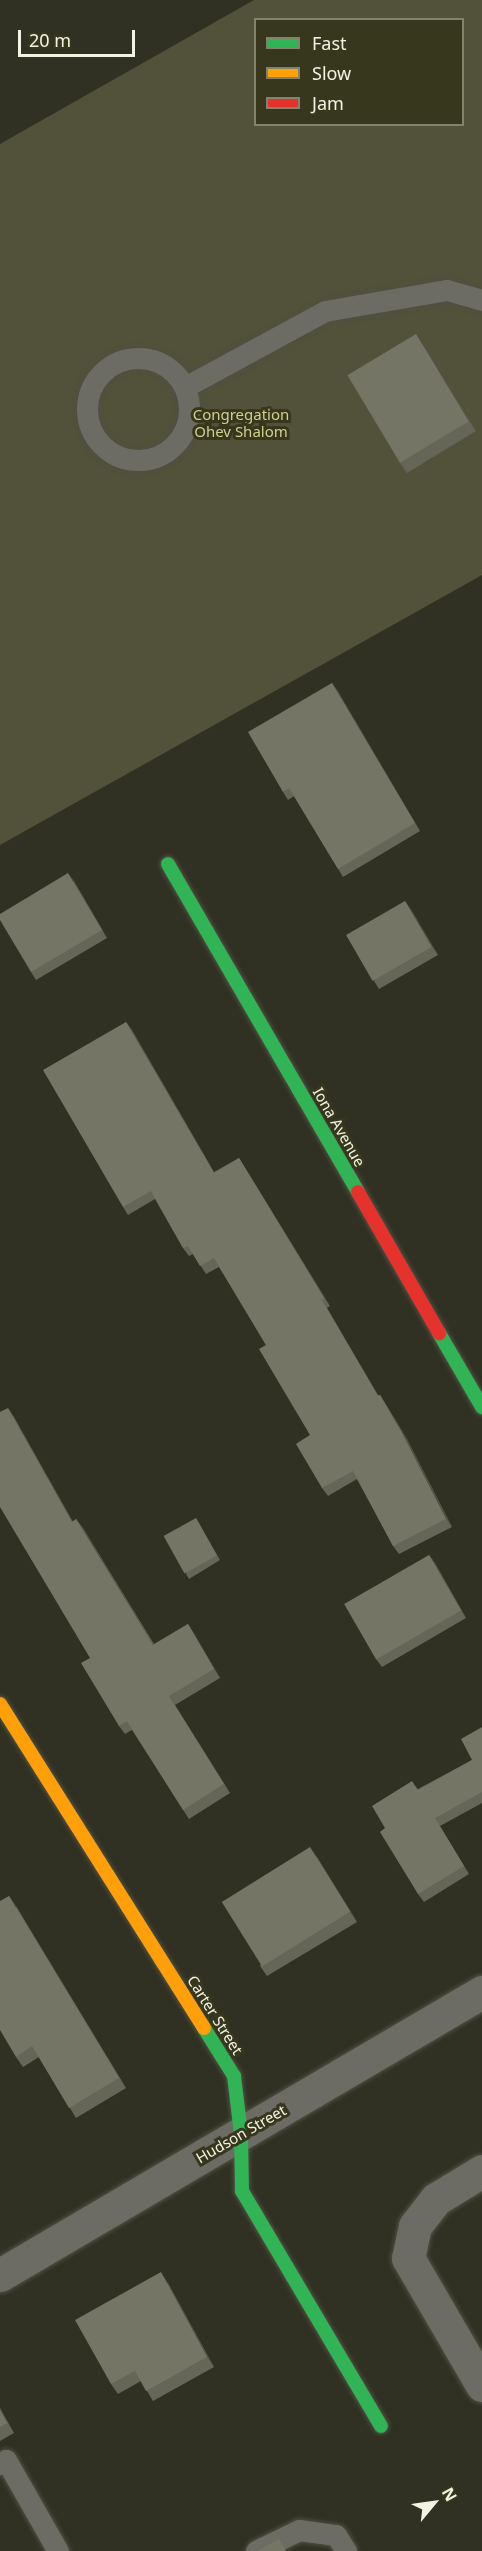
<!DOCTYPE html>
<html>
<head>
<meta charset="utf-8">
<style>
	body { margin:0 }
	#map { position:relative; width:482px; height:2551px; overflow:hidden; background:#313123; font-family:"Noto Sans",sans-serif }
	div>[style] { position:absolute }
	.green>* { inset:0; background:#52523a }
	.roads { filter:drop-shadow(0 0 2px #4f4f43) drop-shadow(0 0 2px #4f4f43) }
	.lane>* { height:21px; margin:-10.5px; padding:0 10.5px; transform-origin:10.5px; border-radius:10.5px; background:#6c6c64 }
	.lane>.ring { margin:-10.5px; padding:0; box-sizing:content-box; background:none; border:21px solid #6c6c64; border-radius:50% }
	.street>* { height:33px; margin:-16.5px; padding:0 16.5px; transform-origin:16.5px; border-radius:16.5px; background:#6c6c64 }
	.fast>* { height:14px; margin:-7px; padding:0 7px; transform-origin:7px; border-radius:7px; background:#30b455 }
	.slow>* { height:14px; margin:-7px; padding:0 7px; transform-origin:7px; border-radius:7px; background:#ff9f0a }
	.jam>* { height:14px; margin:-7px; padding:0 7px; transform-origin:7px; border-radius:7px; background:#e5322d }
	.wall>* { inset:0; background:#656558 }
	.shaded-wall>* { inset:0; background:#525247; transform-origin:0 0 }
	.building>* { inset:0; background:#757566; transform-origin:0 0 }
	span { translate:-50% -50%; white-space:nowrap; text-align:center; line-height:1.15; -webkit-text-stroke:6px #37371d; paint-order:stroke }
	.park-label { font-size:15px; color:#d0cf8b }
	.street-label { font-size:15px; color:#f3f3e4 }
	.legend { position:absolute; left:254px; top:18px; width:210px; height:108px; box-sizing:border-box; background:#37371d; border:2px solid #82826d; margin:0; padding:8px 10px; list-style:none; font-size:18px; color:#f3f3e4 }
	.legend li { display:flex; align-items:center; gap:12px; height:30px }
	.legend b { width:30px; border:2px solid #82826d }
	.north { position:absolute; left:404px; top:2473px; width:60px; height:60px; -webkit-text-stroke:4px #37371d; paint-order:stroke; rotate:61deg; font-size:16px; font-weight:700; line-height:24px; text-align:center; color:#f3f3e4 }
	.north::after { content:''; display:block; margin:auto; width:21px; height:27px; background:#f3f3e4; clip-path:polygon(50% 0,100% 100%,50% 72%,0 100%) }
	.scale { position:absolute; left:18px; top:30px; width:117px; height:27px; box-sizing:border-box; border:3px solid #f3f3e4; border-top:0; padding-left:8px; font-size:18px; line-height:21px; white-space:nowrap; color:#f3f3e4; -webkit-text-stroke:4px #37371d; paint-order:stroke }
</style>
</head>
<body>
<div id="map">
	<div class="green">
		<div style="clip-path:polygon(evenodd,254px 0,482px 0,482px 575px,0 845px,0 144px,254px 0,255px 20px,462px 20px,462px 124px,255px 124px,255px 20px)"></div>
	</div>
	<div class="roads">
		<div class="lane">
			<div class="ring" style="left:87px;top:358px;width:81px;height:81px"></div>
			<div style="left:185px;top:387px;width:159px;rotate:-28.5deg"></div>
			<div style="left:325px;top:311px;width:124px;rotate:-9.8deg"></div>
			<div style="left:447px;top:290px;width:36px;rotate:16deg"></div>
			<div style="left:0;top:2464px;width:7px;rotate:-34deg"></div>
			<div style="left:6px;top:2460px;width:105px;rotate:60.3deg"></div>
			<div style="left:256px;top:2551px;width:48px;rotate:-26deg"></div>
			<div style="left:299px;top:2530px;width:37px;rotate:8deg"></div>
			<div style="left:336px;top:2535px;width:19px;rotate:58deg"></div>
		</div>
		<div class="street">
			<div style="left:482px;top:2171px;width:54px;rotate:148.7deg"></div>
			<div style="left:436px;top:2199px;width:34px;rotate:128deg"></div>
			<div style="left:415px;top:2226px;width:33px;rotate:102deg"></div>
			<div style="left:408px;top:2258px;width:147px;rotate:59.8deg"></div>
			<div style="left:0;top:2275px;width:559px;rotate:-30.42deg"></div>
		</div>
		<div class="fast">
			<div style="left:168px;top:864px;width:379px;rotate:59.9deg"></div>
			<div style="left:439px;top:1333px;width:86px;rotate:59.8deg"></div>
			<div style="left:204px;top:2028px;width:57px;rotate:58deg"></div>
			<div style="left:234px;top:2076px;width:58px;rotate:83.1deg"></div>
			<div style="left:241px;top:2134px;width:57px;rotate:89deg"></div>
			<div style="left:242px;top:2191px;width:273px;rotate:59.4deg"></div>
		</div>
		<div class="slow">
			<div style="left:0;top:1704px;width:383px;rotate:57.8deg"></div>
		</div>
		<div class="jam">
			<div style="left:358px;top:1192px;width:163px;rotate:60.1deg"></div>
		</div>
	</div>
	<div class="wall">
		<div style="clip-path:polygon(423px 344px,476px 431px,407px 473px,400px 463px)"></div>
		<div style="clip-path:polygon(332px 683px,420px 831px,343px 877px,294px 796px,288px 800px,283px 792px)"></div>
		<div style="clip-path:polygon(74px 881px,107px 938px,36px 980px,31px 972px)"></div>
		<div style="clip-path:polygon(405px 901px,438px 955px,379px 989px,374px 981px)"></div>
		<div style="clip-path:polygon(126px 1022px,132px 1030px,214px 1172px,239px 1158px,244px 1166px,330px 1306px,327px 1308px,378px 1395px,380px 1395px,385px 1403px,407px 1439px,452px 1527px,399px 1554px,393px 1546px,357px 1479px,328px 1496px,322px 1488px,310px 1435px,266px 1345px,219px 1267px,206px 1274px,193px 1254px,189px 1256px,183px 1248px,155px 1199px,128px 1215px,123px 1207px)"></div>
		<div style="clip-path:polygon(8px 1408px,14px 1417px,73px 1522px,76px 1519px,83px 1528px,154px 1644px,188px 1624px,220px 1678px,175px 1705px,230px 1793px,189px 1819px,132px 1730px,125px 1734px,119px 1726px)"></div>
		<div style="clip-path:polygon(196px 1518px,220px 1560px,189px 1579px,186px 1574px)"></div>
		<div style="clip-path:polygon(429px 1555px,435px 1563px,466px 1618px,382px 1667px,376px 1659px)"></div>
		<div style="clip-path:polygon(482px 1727px,482px 1803px,440px 1826px,469px 1874px,424px 1902px,418px 1894px,385px 1828px,418px 1789px,472px 1760px)"></div>
		<div style="clip-path:polygon(317px 1857px,357px 1922px,267px 1976px,260px 1966px)"></div>
		<div style="clip-path:polygon(16px 1906px,126px 2088px,76px 2118px,39px 2057px,23px 2067px,16px 2057px)"></div>
		<div style="clip-path:polygon(168px 2283px,214px 2367px,153px 2401px,141px 2381px,118px 2394px,111px 2384px)"></div>
		<div style="clip-path:polygon(0 2408px,14px 2433px,0 2441px)"></div>
	</div>
	<div class="shaded-wall">
		<div style="clip-path:polygon(416px 334px,423px 344px,476px 431px,469px 421px)"></div>
		<div style="clip-path:polygon(332px 683px,338px 691px,420px 831px,415px 823px)"></div>
		<div style="clip-path:polygon(68px 873px,74px 881px,107px 938px,102px 930px)"></div>
		<div style="clip-path:polygon(405px 901px,411px 909px,438px 955px,432px 947px)"></div>
		<div style="clip-path:polygon(126px 1022px,132px 1030px,219px 1181px,214px 1173px)"></div>
		<div style="clip-path:polygon(239px 1158px,244px 1166px,330px 1306px,324px 1298px)"></div>
		<div style="clip-path:polygon(322px 1300px,327px 1308px,383px 1404px,378px 1396px)"></div>
		<div style="clip-path:polygon(380px 1395px,407px 1439px,452px 1527px,446px 1519px)"></div>
		<div style="clip-path:polygon(8px 1408px,14px 1417px,78px 1531px,72px 1522px)"></div>
		<div style="clip-path:polygon(76px 1519px,83px 1528px,159px 1654px,153px 1645px)"></div>
		<div style="clip-path:polygon(429px 1555px,435px 1563px,466px 1618px,461px 1610px)"></div>
		<div style="clip-path:polygon(188px 1624px,194px 1633px,220px 1678px,214px 1669px)"></div>
		<div style="clip-path:polygon(169px 1696px,175px 1705px,230px 1793px,224px 1784px)"></div>
		<div style="clip-path:polygon(310px 1847px,317px 1857px,357px 1922px,350px 1912px)"></div>
		<div style="left:9px;top:1896px;width:12px;height:213px;rotate:55deg"></div>
		<div style="clip-path:polygon(161px 2272px,168px 2283px,214px 2367px,207px 2357px)"></div>
		<div style="clip-path:polygon(0 2408px,14px 2433px,0 2410px)"></div>
	</div>
	<div class="building">
		<div style="left:416px;top:334px;width:102px;height:80px;rotate:59deg"></div>
		<div style="clip-path:polygon(332px 683px,415px 823px,338px 869px,289px 788px,283px 792px,248px 732px)"></div>
		<div style="clip-path:polygon(68px 873px,102px 930px,31px 972px,0 920px,0 914px)"></div>
		<div style="left:405px;top:901px;width:53px;height:68px;rotate:60deg"></div>
		<div style="clip-path:polygon(126px 1022px,214px 1173px,239px 1158px,324px 1298px,322px 1300px,378px 1396px,380px 1395px,401px 1431px,446px 1519px,393px 1546px,353px 1471px,322px 1488px,296px 1444px,310px 1435px,259px 1349px,266px 1345px,214px 1258px,200px 1266px,188px 1246px,183px 1248px,151px 1191px,123px 1207px,43px 1070px)"></div>
		<div style="clip-path:polygon(8px 1408px,72px 1522px,76px 1519px,153px 1645px,188px 1624px,214px 1669px,169px 1696px,224px 1784px,183px 1810px,127px 1721px,119px 1726px,81px 1663px,90px 1658px,0 1507px,0 1412px)"></div>
		<div style="left:196px;top:1518px;width:43px;height:37px;rotate:61deg"></div>
		<div style="left:429px;top:1555px;width:64px;height:98px;rotate:60deg"></div>
		<div style="clip-path:polygon(482px 1727px,482px 1792px,435px 1818px,464px 1866px,418px 1894px,380px 1832px,385px 1828px,372px 1806px,412px 1781px,418px 1790px,472px 1760px,461px 1739px)"></div>
		<div style="left:310px;top:1847px;width:76px;height:104px;rotate:58deg"></div>
		<div style="clip-path:polygon(9px 1896px,119px 2078px,69px 2108px,32px 2046px,16px 2057px,0 2030px,0 1901px)"></div>
		<div style="clip-path:polygon(161px 2272px,207px 2357px,146px 2391px,135px 2371px,111px 2384px,75px 2320px)"></div>
		<div style="clip-path:polygon(0 2410px,7px 2423px,0 2427px)"></div>
		<div style="clip-path:polygon(279px 2539px,286px 2551px,257px 2551px)"></div>
	</div>
	<div class="park-label">
		<span style="left:241px;top:423px">Congregation<br>Ohev Shalom</span>
	</div>
	<div class="street-label">
		<span style="left:339px;top:1127px;rotate:60deg">Iona Avenue</span>
		<span style="left:215px;top:2015px;rotate:58deg">Carter Street</span>
		<span style="left:241px;top:2134px;rotate:-30deg">Hudson Street</span>
	</div>
	<ul class="legend">
	<li><b style="height:8px;background:#30b455"></b>Fast</li>
	<li><b style="height:8px;background:#ff9f0a"></b>Slow</li>
	<li><b style="height:8px;background:#e5322d"></b>Jam</li>
	</ul>
	<div class="north">N</div>
	<div class="scale">20 m</div>
</div>
</body>
</html>
